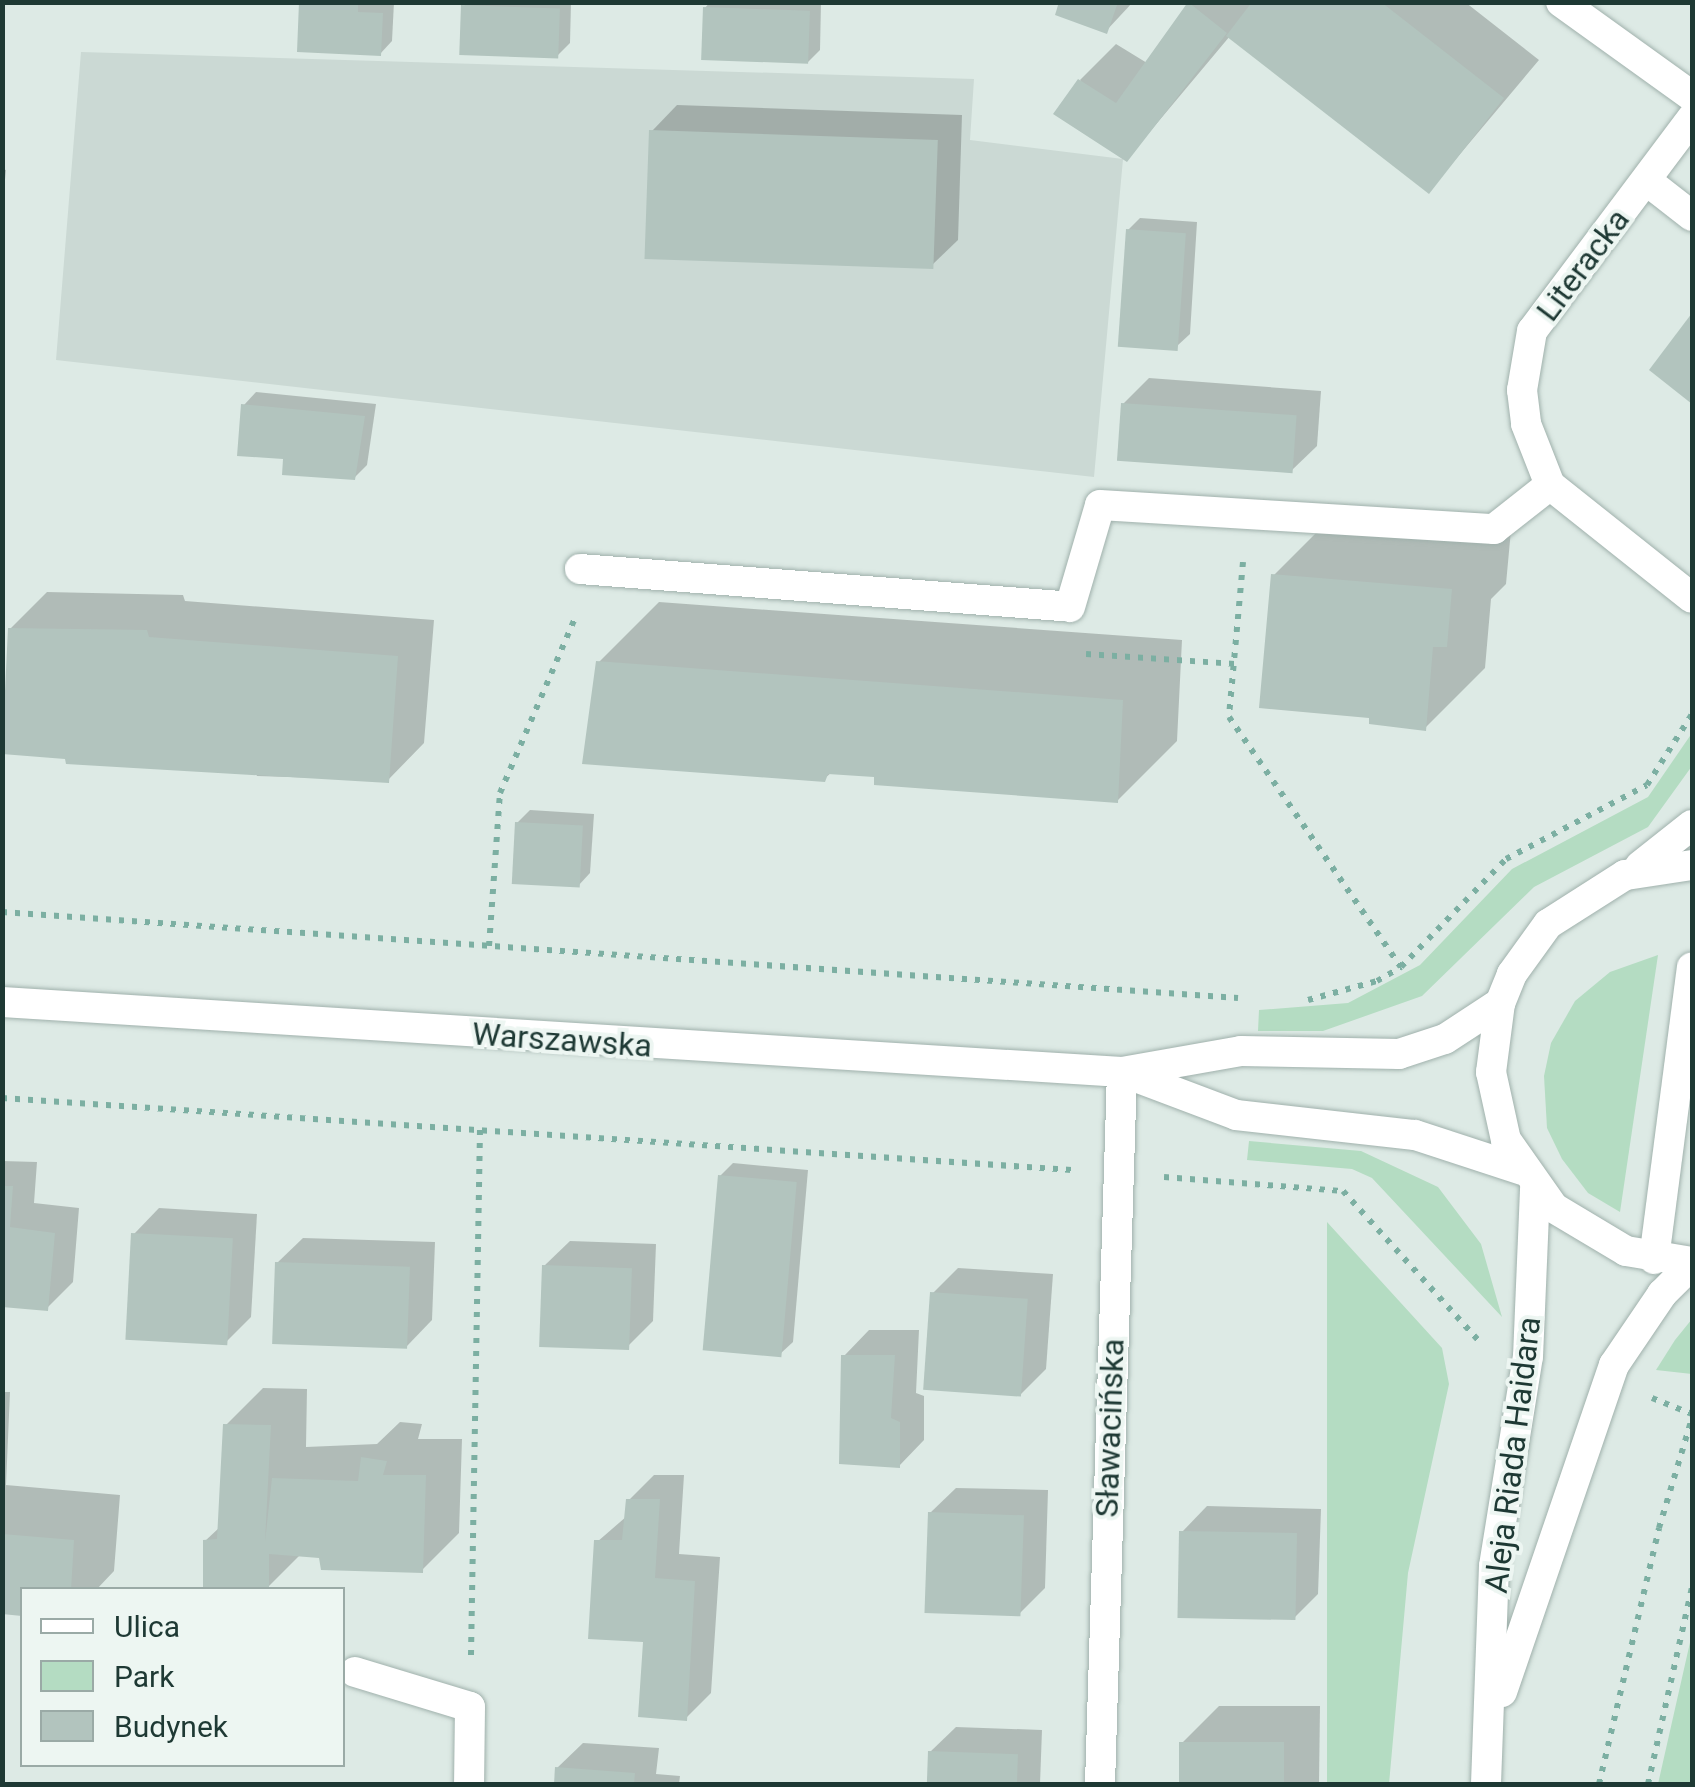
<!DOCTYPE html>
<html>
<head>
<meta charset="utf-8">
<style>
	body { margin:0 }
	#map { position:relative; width:1695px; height:1787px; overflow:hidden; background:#ddeae5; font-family:Roboto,sans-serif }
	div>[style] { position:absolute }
	.built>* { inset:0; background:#cbd9d4 }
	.green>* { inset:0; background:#b4dcc2 }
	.shadow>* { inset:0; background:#0003 }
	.building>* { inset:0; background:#b2c4be; transform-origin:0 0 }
	.path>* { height:6px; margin-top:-3px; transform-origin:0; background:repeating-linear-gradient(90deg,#7cafa2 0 5px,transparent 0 13px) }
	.roads { filter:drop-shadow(0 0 2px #a0b1ac) drop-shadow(0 0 2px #a0b1ac) }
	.service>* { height:30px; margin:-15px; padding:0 15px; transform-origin:15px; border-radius:15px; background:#fff }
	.minor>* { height:30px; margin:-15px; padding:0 15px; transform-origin:15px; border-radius:15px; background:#fff }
	.tertiary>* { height:30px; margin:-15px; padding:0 15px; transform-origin:15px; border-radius:15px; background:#fff }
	span { translate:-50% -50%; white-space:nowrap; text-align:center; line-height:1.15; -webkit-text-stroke:8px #edf6f2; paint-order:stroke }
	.street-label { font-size:32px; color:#1e3934 }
	.frame { position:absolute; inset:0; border:5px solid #1e3934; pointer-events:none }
	.legend { position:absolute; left:20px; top:1587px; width:325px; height:180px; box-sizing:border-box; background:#edf6f2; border:2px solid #9aaaa6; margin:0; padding:12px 18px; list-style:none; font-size:30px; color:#1e3934 }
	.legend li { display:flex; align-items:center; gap:20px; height:50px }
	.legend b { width:50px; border:2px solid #9aaaa6 }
</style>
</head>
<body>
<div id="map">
	<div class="built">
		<div style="clip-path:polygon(81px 52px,974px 79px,970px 140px,1123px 159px,1094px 477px,56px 360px)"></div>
	</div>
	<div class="green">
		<div style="clip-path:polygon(1692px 733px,1692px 766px,1648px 827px,1534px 887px,1422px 996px,1323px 1031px,1258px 1031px,1259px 1010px,1348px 1003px,1420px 965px,1512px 869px,1648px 797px)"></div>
		<div style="clip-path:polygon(1658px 955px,1620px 1212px,1588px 1193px,1562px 1159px,1547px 1128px,1544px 1076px,1551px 1043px,1575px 1001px,1610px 972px)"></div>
		<div style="clip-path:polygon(1249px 1141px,1361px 1151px,1438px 1187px,1481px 1244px,1502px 1317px,1372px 1178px,1352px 1169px,1247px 1160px)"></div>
		<div style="clip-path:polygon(1327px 1222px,1442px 1348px,1449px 1384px,1408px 1573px,1389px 1784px,1327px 1784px)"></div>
		<div style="clip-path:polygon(1692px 1319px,1692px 1374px,1656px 1370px,1675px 1340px)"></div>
		<div style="clip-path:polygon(1692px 1633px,1692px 1784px,1658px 1784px,1691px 1638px)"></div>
	</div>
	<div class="shadow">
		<div style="clip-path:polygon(301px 2px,394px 2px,392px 41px,380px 54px)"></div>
		<div style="clip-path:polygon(468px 2px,571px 2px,570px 43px,557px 56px,464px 6px)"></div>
		<div style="clip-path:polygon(710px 2px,821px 2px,820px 50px,808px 62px,705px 8px)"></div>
		<div style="clip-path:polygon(1062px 2px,1133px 2px,1106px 31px)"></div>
		<div style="clip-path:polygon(1191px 2px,1465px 2px,1539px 60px,1429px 191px,1230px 36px,1127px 159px,1080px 80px,1116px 44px,1147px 63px)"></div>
		<div style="clip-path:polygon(677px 105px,962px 115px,958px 240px,932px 265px,652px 131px)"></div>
		<div style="clip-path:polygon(2px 169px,6px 170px,2px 209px)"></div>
		<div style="clip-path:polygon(1140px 218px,1197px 222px,1190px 334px,1177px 346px,1128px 230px)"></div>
		<div style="clip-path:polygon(1149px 378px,1321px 391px,1317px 446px,1291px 471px,1123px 404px)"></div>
		<div style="clip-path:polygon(256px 392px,376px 404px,367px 465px,354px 478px,286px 456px,244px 405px)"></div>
		<div style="clip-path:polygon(1334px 515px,1511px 530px,1506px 584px,1491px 599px,1485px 668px,1425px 728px,1274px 575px)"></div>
		<div style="clip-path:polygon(47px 592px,183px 595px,185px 601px,434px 620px,424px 743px,388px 780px,257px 776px,255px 771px,2px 751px,10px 629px)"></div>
		<div style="clip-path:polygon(659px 602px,1182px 640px,1177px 741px,1117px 801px,876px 775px,832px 772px,824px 779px,599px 662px)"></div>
		<div style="clip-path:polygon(530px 810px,594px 814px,590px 873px,578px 886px,517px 823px)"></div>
		<div style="clip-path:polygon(2px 1161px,37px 1162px,34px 1203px,79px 1208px,73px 1282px,47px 1308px,2px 1304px)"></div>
		<div style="clip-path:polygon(733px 1163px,808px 1170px,793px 1342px,780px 1354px,720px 1176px)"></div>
		<div style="clip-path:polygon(159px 1208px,257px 1214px,251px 1317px,225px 1343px,134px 1234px)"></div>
		<div style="clip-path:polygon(303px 1238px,435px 1242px,432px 1320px,407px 1346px,277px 1263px)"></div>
		<div style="clip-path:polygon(570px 1241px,656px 1244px,653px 1321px,627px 1347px,544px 1266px)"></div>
		<div style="clip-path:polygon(958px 1268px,1053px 1274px,1046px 1369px,1021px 1394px,933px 1293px)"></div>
		<div style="clip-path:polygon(869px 1330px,919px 1330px,916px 1393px,924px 1396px,924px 1440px,899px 1466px,844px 1356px)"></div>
		<div style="clip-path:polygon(263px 1388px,307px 1389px,306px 1447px,377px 1444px,400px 1422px,422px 1424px,418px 1439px,462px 1439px,459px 1533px,422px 1570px,301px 1554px,268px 1587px,205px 1541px,220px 1527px,226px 1425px)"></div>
		<div style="clip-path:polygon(2px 1392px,10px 1392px,6px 1485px,120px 1495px,114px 1571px,96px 1590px,22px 1590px,22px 1614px,2px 1612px)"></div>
		<div style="clip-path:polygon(654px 1475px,684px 1475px,679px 1554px,720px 1557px,711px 1693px,686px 1718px,597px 1542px,627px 1516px,628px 1501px)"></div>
		<div style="clip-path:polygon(956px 1488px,1048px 1490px,1045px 1588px,1019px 1614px,930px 1513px)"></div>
		<div style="clip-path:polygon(1207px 1506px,1321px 1509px,1318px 1594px,1292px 1620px,1182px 1532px)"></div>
		<div style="clip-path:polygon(1219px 1706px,1320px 1706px,1319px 1784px,1182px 1784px,1182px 1743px)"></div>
		<div style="clip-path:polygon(956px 1727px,1042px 1730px,1040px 1784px,929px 1784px,930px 1752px)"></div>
		<div style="clip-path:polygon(583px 1743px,659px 1748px,656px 1774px,680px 1776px,679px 1784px,556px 1784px,557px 1768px)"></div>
	</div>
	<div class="building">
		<div style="clip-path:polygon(299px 2px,358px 2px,358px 12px,383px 13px,381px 56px,297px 52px)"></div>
		<div style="clip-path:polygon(1059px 2px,1118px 2px,1107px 34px,1055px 15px)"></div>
		<div style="clip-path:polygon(1188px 2px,1227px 33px,1127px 162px,1053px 114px,1078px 79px,1116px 103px)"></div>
		<div style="clip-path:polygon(1252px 2px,1381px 2px,1504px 98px,1429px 194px,1226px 36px)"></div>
		<div style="left:461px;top:5px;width:99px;height:50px;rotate:2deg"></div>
		<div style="left:703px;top:7px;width:107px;height:53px;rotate:2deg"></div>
		<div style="left:649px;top:130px;width:289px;height:129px;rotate:2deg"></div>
		<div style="left:1126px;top:229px;width:60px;height:118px;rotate:4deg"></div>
		<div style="clip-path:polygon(1692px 313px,1692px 404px,1649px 370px)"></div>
		<div style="left:1121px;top:403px;width:176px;height:58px;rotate:4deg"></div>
		<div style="clip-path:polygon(241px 404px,365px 416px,355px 480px,282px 475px,283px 459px,237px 456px)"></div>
		<div style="clip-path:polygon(1271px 574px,1452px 589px,1447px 647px,1433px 647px,1426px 731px,1369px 724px,1369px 718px,1259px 708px)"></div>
		<div style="clip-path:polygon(8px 628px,147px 630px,149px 637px,398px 656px,389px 783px,66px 764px,65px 759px,2px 754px)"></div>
		<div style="clip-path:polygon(596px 661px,1123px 700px,1118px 803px,874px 785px,874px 777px,828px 774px,825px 782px,582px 764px)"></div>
		<div style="left:515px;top:822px;width:68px;height:62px;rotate:3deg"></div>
		<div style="left:718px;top:1175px;width:79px;height:176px;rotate:5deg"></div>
		<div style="clip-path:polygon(2px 1186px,13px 1186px,10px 1227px,55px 1233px,48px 1311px,2px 1307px)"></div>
		<div style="left:131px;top:1233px;width:102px;height:107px;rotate:3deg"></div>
		<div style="left:275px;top:1262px;width:135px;height:82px;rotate:2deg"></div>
		<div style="left:542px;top:1265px;width:90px;height:82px;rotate:2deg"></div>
		<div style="left:930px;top:1292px;width:98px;height:98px;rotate:4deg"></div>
		<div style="clip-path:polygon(841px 1355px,895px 1355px,891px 1418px,900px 1422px,900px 1468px,839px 1464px)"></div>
		<div style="clip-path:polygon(223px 1424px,271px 1425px,265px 1542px,272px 1478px,358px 1481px,361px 1457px,387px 1461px,383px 1475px,426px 1475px,423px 1573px,321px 1570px,319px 1558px,269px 1554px,269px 1589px,203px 1587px,203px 1540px,217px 1539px)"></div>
		<div style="clip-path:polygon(626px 1499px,660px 1499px,655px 1578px,695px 1581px,687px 1721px,638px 1717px,643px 1642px,588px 1639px,594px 1540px,622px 1540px)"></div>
		<div style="left:928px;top:1512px;width:96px;height:101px;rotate:2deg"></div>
		<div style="left:1179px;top:1531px;width:118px;height:87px;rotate:1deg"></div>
		<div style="clip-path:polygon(2px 1534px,74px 1540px,71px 1590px,22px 1590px,22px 1616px,2px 1614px)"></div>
		<div style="left:1179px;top:1742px;width:105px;height:42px"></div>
		<div style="left:928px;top:1751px;width:90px;height:33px;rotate:2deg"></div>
		<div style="clip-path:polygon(555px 1767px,635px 1773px,634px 1784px,554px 1784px)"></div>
	</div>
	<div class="path">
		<div style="left:1243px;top:562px;width:156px;rotate:95.2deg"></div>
		<div style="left:1229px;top:717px;width:303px;rotate:55.5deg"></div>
		<div style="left:1086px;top:654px;width:149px;rotate:3.8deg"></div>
		<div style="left:2px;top:912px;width:1239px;rotate:3.98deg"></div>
		<div style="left:489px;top:946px;width:153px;rotate:-85.9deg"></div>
		<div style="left:500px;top:793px;width:190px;rotate:-66.8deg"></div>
		<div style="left:1308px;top:1000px;width:72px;rotate:-15.4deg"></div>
		<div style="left:1377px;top:981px;width:28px;rotate:-30deg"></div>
		<div style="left:1401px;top:967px;width:151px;rotate:-45.8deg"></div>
		<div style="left:1506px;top:859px;width:159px;rotate:-27.7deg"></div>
		<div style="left:1647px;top:785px;width:84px;rotate:-57.6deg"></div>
		<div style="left:2px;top:1098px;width:1072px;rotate:3.85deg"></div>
		<div style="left:1164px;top:1177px;width:180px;rotate:4.5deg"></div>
		<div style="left:1343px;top:1191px;width:201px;rotate:47.8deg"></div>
		<div style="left:1652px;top:1398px;width:43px;rotate:21.8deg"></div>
		<div style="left:471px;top:1655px;width:526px;rotate:-89.02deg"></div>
		<div style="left:1599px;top:1784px;width:263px;rotate:-76.8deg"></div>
		<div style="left:1659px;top:1528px;width:115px;rotate:-73.3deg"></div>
		<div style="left:1648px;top:1784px;width:202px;rotate:-77.4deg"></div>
	</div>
	<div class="roads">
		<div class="service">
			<div style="left:1647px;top:181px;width:57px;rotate:37.9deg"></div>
			<div style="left:580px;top:569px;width:491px;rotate:4.4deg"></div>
			<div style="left:1070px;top:607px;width:106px;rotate:-73.6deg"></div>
			<div style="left:1100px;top:505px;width:395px;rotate:3.5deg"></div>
			<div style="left:1494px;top:529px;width:71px;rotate:-38.2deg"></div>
			<div style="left:1654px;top:1259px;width:294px;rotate:-82.6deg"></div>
		</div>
		<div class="minor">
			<div style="left:1561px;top:2px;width:161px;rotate:35.7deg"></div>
			<div style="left:1692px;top:118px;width:266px;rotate:126.9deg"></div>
			<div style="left:1532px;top:331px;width:60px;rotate:99.6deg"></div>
			<div style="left:1522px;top:390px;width:34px;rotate:83deg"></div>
			<div style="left:1526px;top:424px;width:66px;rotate:68.5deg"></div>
			<div style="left:1550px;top:485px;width:181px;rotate:38.5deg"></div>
			<div style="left:355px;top:1672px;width:120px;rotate:16.9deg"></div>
			<div style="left:470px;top:1707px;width:77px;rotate:90.7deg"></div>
			<div style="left:1100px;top:1784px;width:712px;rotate:-88.23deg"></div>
		</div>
		<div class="tertiary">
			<div style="left:1692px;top:865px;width:68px;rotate:171.5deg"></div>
			<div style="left:1625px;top:875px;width:91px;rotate:147.5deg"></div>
			<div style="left:1548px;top:924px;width:62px;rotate:125.8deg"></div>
			<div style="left:1512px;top:974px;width:31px;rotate:112deg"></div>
			<div style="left:1500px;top:1003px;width:70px;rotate:97.4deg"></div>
			<div style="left:1491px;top:1072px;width:70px;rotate:77.6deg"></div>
			<div style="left:1506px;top:1140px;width:83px;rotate:54.8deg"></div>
			<div style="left:1554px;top:1208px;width:84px;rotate:30.8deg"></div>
			<div style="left:1626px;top:1251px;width:67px;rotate:9.5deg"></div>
			<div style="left:1640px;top:866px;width:66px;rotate:-38.3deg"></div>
			<div style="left:2px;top:1002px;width:1122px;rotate:3.58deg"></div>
			<div style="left:1122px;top:1072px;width:121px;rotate:-10deg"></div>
			<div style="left:1241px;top:1051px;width:158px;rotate:1.1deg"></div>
			<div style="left:1399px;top:1054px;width:48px;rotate:-18.1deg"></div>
			<div style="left:1445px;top:1039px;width:66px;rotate:-33.2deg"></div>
			<div style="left:1125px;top:1073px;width:119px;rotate:20.7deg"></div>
			<div style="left:1236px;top:1115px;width:180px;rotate:6.4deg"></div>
			<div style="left:1415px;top:1135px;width:113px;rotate:18.1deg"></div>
			<div style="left:1502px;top:1692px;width:346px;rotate:-71.1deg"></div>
			<div style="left:1614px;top:1365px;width:86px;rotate:-55.9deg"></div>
			<div style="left:1662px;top:1294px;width:42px;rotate:-45deg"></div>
			<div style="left:1486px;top:1784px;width:218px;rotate:-87.9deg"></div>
			<div style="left:1494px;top:1566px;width:212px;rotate:-80.8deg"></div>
			<div style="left:1528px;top:1357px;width:170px;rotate:-87.6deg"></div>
		</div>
	</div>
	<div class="street-label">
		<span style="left:1583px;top:265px;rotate:-53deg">Literacka</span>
		<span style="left:562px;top:1040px;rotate:4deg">Warszawska</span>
		<span style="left:1110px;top:1428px;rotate:-88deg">Sławacińska</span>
		<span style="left:1513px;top:1455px;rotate:-83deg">Aleja Riada Haidara</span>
	</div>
	<div class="frame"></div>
	<ul class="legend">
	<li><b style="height:12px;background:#fff"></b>Ulica</li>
	<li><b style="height:28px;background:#b4dcc2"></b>Park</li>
	<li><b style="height:28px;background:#b2c4be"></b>Budynek</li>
	</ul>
</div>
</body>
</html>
